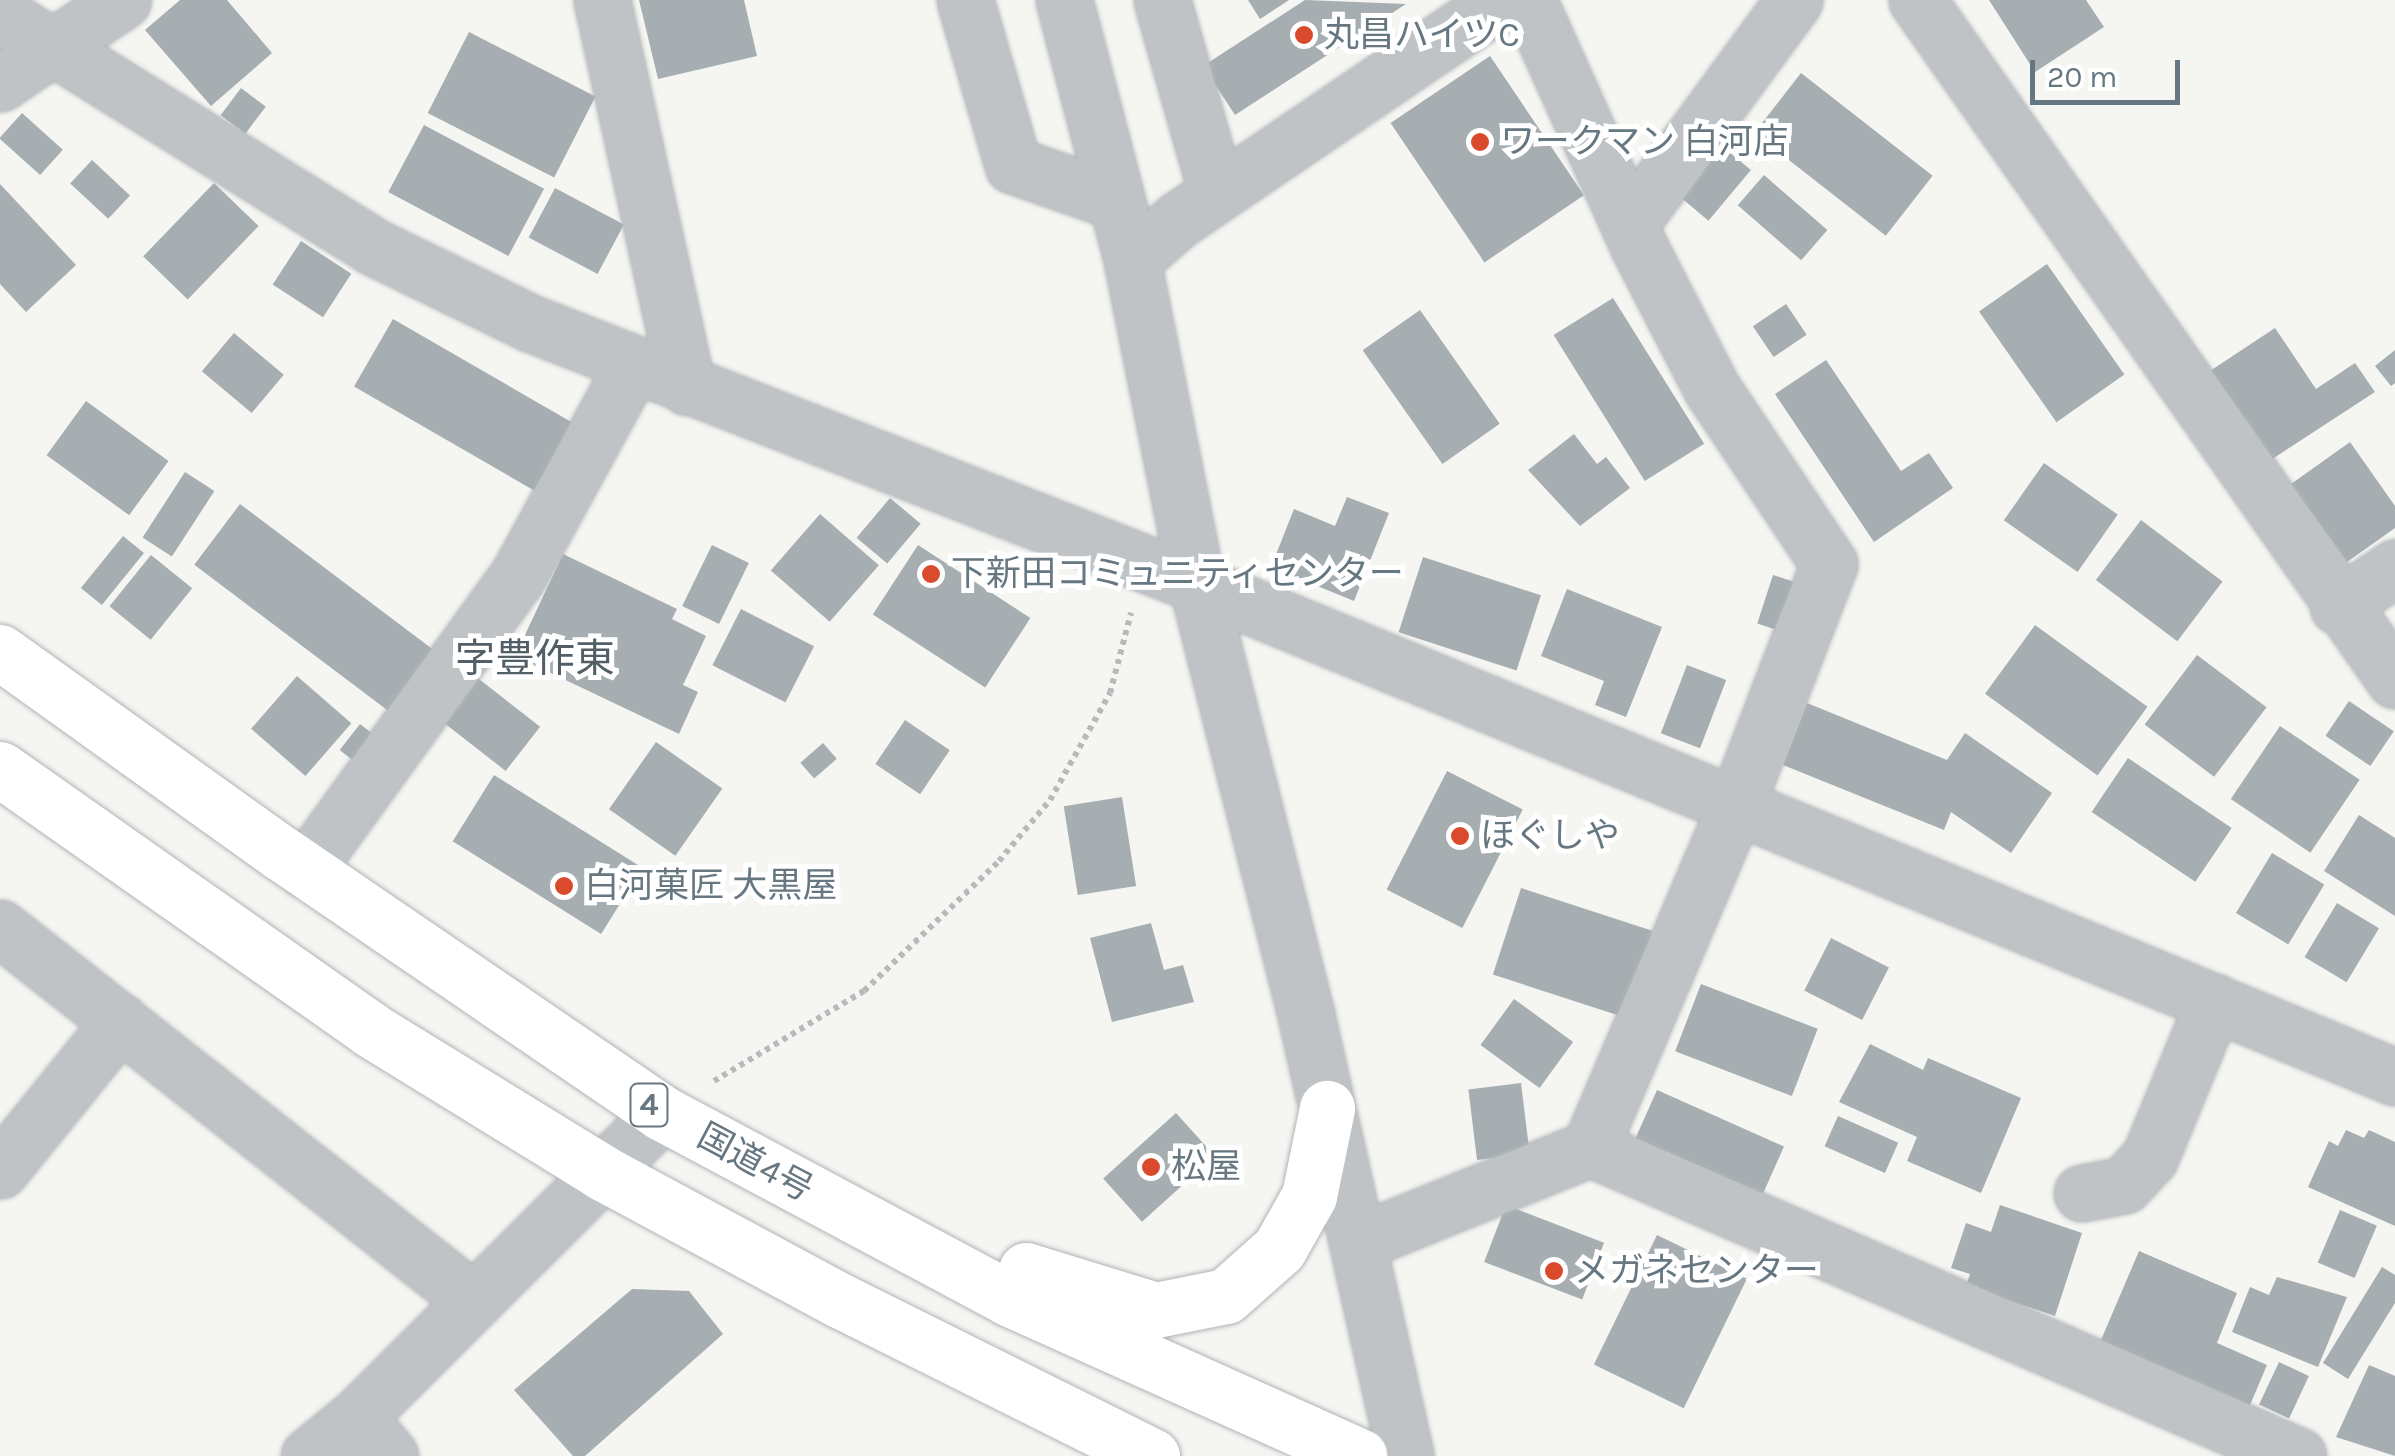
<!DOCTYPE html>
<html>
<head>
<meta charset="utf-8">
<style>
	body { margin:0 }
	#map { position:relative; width:2395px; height:1456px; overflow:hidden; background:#f5f5f2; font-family:Karla,"Noto Sans JP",sans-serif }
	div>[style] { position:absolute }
	.building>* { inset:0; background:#a6aeb2; transform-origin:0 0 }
	.path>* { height:6px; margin-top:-3px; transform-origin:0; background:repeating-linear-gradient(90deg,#b7babc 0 5px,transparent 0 10px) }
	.roads { filter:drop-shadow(0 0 2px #b0b4b7) drop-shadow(0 0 2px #b0b4b7) }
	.minor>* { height:55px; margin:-27.5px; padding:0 27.5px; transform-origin:27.5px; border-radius:27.5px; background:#bfc3c6 }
	.highway>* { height:55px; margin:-27.5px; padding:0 27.5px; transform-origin:27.5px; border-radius:27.5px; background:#fff }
	.dots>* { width:28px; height:28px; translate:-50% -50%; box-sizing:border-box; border:5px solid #fff; border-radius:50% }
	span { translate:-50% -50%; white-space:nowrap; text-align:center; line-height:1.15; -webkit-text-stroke:10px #fff; paint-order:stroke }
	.shield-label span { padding:2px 8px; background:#fff; border:2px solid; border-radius:8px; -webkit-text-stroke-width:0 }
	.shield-label { font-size:32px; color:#667781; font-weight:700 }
	.poi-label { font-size:35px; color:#667781 }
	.left { translate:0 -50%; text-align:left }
	.street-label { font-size:35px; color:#667781 }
	.quarter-label { font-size:40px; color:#535f67 }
	.scale { position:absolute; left:2030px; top:60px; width:150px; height:45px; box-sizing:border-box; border:5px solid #667781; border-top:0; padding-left:12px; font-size:30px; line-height:35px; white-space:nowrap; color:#667781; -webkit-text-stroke:8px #fff; paint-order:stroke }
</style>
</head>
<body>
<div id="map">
	<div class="building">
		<div style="clip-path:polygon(180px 0,227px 0,272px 53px,211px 106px,145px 30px)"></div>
		<div style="clip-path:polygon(639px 0,744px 0,757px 56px,658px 79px)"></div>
		<div style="clip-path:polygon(1248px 0,1289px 0,1260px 19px)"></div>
		<div style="clip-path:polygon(1305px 0,1406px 4px,1235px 115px,1203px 66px)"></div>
		<div style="clip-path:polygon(1989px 0,2086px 0,2104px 27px,2035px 72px)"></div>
		<div style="left:469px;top:32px;width:142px;height:91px;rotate:27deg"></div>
		<div style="left:1490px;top:56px;width:168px;height:120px;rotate:56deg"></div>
		<div style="left:1801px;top:73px;width:167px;height:76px;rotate:38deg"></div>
		<div style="left:241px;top:88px;width:31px;height:34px;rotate:37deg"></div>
		<div style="left:22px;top:113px;width:55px;height:34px;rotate:42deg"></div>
		<div style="left:424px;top:125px;width:136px;height:76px;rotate:28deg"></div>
		<div style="left:1721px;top:145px;width:39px;height:66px;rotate:40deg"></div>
		<div style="left:92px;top:160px;width:52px;height:32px;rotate:43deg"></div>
		<div style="left:1764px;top:175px;width:84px;height:40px;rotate:41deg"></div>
		<div style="left:214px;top:183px;width:62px;height:102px;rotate:44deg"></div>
		<div style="clip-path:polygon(0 184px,76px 265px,26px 312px,0 284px)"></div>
		<div style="left:555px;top:188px;width:78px;height:56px;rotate:28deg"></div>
		<div style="left:301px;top:241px;width:60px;height:52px;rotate:33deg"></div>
		<div style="left:2047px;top:264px;width:135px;height:83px;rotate:55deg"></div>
		<div style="left:1613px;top:298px;width:172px;height:70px;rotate:58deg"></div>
		<div style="left:1786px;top:304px;width:37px;height:40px;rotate:56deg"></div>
		<div style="left:1420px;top:310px;width:139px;height:70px;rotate:55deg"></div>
		<div style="left:393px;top:319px;width:219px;height:78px;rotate:30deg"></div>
		<div style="clip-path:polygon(2275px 328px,2316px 389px,2355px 363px,2375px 392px,2269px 461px,2210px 371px)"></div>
		<div style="left:234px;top:333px;width:65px;height:50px;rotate:40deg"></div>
		<div style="clip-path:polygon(2395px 350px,2395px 383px,2391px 386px,2375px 366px)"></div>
		<div style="clip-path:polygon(1826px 360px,1901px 471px,1929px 453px,1953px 488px,1874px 542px,1775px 394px)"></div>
		<div style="left:86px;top:401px;width:102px;height:67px;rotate:36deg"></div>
		<div style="clip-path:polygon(1574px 434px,1597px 464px,1606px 457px,1630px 488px,1580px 526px,1528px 470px)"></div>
		<div style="clip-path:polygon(2350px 442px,2395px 506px,2395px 528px,2347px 562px,2291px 484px)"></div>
		<div style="left:2044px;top:463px;width:90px;height:70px;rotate:35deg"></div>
		<div style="left:185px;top:472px;width:35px;height:78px;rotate:33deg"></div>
		<div style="clip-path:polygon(1347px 497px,1389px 513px,1354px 601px,1271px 567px,1294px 509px,1335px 526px)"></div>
		<div style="left:890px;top:498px;width:40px;height:52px;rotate:40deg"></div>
		<div style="left:240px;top:504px;width:247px;height:76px;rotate:37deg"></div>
		<div style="left:820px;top:514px;width:78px;height:75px;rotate:41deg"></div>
		<div style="left:2141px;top:520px;width:102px;height:75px;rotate:37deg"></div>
		<div style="left:123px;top:536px;width:27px;height:67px;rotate:39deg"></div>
		<div style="left:712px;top:545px;width:41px;height:68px;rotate:26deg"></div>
		<div style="left:918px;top:545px;width:134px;height:83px;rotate:33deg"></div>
		<div style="clip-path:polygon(563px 554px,677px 609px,672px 619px,706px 636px,683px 685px,698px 692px,679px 734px,515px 656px)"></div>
		<div style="left:151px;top:555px;width:53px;height:66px;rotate:39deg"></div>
		<div style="left:1423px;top:557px;width:124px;height:79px;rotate:18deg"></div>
		<div style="left:1773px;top:575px;width:29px;height:51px;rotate:18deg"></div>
		<div style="clip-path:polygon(1567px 589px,1662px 627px,1626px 717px,1595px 705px,1604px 681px,1541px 656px)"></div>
		<div style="left:741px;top:609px;width:82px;height:63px;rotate:27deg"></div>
		<div style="left:2035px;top:625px;width:139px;height:85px;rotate:36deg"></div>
		<div style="left:2197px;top:655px;width:87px;height:87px;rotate:37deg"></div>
		<div style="left:1687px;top:665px;width:42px;height:73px;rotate:21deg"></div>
		<div style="left:470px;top:672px;width:89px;height:56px;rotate:38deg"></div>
		<div style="left:297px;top:676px;width:72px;height:70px;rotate:41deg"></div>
		<div style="left:2349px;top:701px;width:54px;height:42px;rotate:34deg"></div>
		<div style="clip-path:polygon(1807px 703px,1947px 760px,1965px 733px,2052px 793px,2011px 853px,1951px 812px,1944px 830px,1783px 765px)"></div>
		<div style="left:905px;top:720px;width:54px;height:53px;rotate:34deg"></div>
		<div style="left:360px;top:724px;width:24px;height:33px;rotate:38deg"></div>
		<div style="left:2280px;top:726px;width:96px;height:88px;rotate:34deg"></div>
		<div style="left:656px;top:742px;width:81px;height:82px;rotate:35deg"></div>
		<div style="left:823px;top:743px;width:21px;height:30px;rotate:49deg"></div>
		<div style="left:2128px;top:758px;width:125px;height:65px;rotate:34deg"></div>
		<div style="left:1447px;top:771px;width:85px;height:133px;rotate:27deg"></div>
		<div style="left:494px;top:775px;width:175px;height:78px;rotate:32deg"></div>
		<div style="left:1122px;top:797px;width:90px;height:59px;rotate:81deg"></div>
		<div style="clip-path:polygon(2359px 815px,2395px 838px,2395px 916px,2324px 871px)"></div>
		<div style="left:2272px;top:853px;width:61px;height:70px;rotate:31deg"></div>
		<div style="left:1521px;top:888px;width:138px;height:91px;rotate:18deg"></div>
		<div style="left:2337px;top:903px;width:49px;height:63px;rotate:31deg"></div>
		<div style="clip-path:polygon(1151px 923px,1164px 970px,1183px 965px,1194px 1002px,1112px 1022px,1090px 938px)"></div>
		<div style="left:1831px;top:938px;width:65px;height:59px;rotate:27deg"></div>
		<div style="left:1701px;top:984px;width:125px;height:72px;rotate:21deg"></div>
		<div style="left:1514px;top:999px;width:73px;height:57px;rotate:36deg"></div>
		<div style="clip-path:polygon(1870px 1044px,1923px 1070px,1928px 1058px,2021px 1098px,1981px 1193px,1907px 1161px,1917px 1137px,1839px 1102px)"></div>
		<div style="left:1521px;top:1083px;width:71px;height:53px;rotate:83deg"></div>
		<div style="left:1657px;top:1090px;width:139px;height:60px;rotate:24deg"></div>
		<div style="left:1176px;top:1113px;width:58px;height:98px;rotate:48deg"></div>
		<div style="left:1838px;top:1116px;width:66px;height:33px;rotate:24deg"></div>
		<div style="clip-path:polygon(2346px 1130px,2364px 1138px,2369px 1130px,2395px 1142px,2395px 1226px,2308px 1187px,2329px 1141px,2338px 1146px)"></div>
		<div style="left:1506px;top:1205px;width:105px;height:61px;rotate:21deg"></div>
		<div style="clip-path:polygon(2000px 1205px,2082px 1233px,2055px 1316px,1966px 1286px,1970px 1274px,1951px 1268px,1966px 1223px,1991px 1232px)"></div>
		<div style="left:2340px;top:1210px;width:40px;height:57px;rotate:23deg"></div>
		<div style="left:1657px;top:1235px;width:100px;height:144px;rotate:26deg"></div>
		<div style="clip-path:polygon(2139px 1251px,2237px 1293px,2217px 1343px,2267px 1365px,2250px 1405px,2101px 1340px)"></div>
		<div style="clip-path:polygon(2382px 1267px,2395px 1275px,2395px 1303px,2348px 1379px,2323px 1363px)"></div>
		<div style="clip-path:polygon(2277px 1277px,2347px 1297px,2318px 1367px,2232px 1332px,2250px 1287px,2269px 1295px)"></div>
		<div style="clip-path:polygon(632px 1289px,689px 1291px,723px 1334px,585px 1456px,573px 1456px,514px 1390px)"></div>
		<div style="left:2279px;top:1362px;width:33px;height:47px;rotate:25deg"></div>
		<div style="clip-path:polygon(2369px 1365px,2395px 1376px,2395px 1456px,2336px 1437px)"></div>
	</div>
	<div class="path">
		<div style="left:714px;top:1081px;width:175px;rotate:-31deg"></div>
		<div style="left:864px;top:991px;width:187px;rotate:-43.9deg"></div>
		<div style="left:999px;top:861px;width:80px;rotate:-50.1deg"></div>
		<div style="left:1050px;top:800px;width:123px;rotate:-60.7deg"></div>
		<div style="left:1110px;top:693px;width:83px;rotate:-75.3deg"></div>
	</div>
	<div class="roads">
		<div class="minor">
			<div style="left:602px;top:0;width:396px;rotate:77.6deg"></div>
			<div style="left:965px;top:0;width:172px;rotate:73.8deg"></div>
			<div style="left:1013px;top:165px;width:108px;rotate:19.4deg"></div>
			<div style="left:1064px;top:0;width:269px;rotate:75.3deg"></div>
			<div style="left:1132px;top:260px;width:330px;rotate:78.7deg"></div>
			<div style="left:1197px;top:584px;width:445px;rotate:75.8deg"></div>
			<div style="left:1306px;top:1015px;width:452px;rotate:77.3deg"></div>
			<div style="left:1162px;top:0;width:201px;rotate:74.1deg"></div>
			<div style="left:1528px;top:0;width:271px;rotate:65.8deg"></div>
			<div style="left:1639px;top:247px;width:160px;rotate:62.8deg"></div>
			<div style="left:1712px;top:389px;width:211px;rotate:56.2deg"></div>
			<div style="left:1829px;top:564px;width:256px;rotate:111.1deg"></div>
			<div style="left:1737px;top:803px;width:375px;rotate:113.1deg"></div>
			<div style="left:1917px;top:0;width:831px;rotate:54.9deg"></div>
			<div style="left:0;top:14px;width:441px;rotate:31.9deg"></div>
			<div style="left:374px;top:247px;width:174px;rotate:26deg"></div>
			<div style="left:530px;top:323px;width:716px;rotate:21.37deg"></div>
			<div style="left:1197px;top:584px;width:1295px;rotate:22.37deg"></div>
			<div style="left:0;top:83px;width:148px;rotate:-34deg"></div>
			<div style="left:1629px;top:225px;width:279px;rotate:-53.7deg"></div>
			<div style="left:1132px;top:260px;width:61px;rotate:-41deg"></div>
			<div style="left:1178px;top:220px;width:392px;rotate:-34.2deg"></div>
			<div style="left:2338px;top:606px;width:69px;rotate:-33.7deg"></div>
			<div style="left:305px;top:870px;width:363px;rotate:-54.1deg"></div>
			<div style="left:518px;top:576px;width:238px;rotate:-61.4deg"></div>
			<div style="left:0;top:928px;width:603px;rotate:38.2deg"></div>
			<div style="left:0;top:1170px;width:191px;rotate:-51deg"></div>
			<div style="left:2082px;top:1193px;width:43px;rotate:-10.8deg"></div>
			<div style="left:2124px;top:1185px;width:38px;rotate:-47deg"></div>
			<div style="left:2150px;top:1157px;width:168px;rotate:-67.6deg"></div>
			<div style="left:1359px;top:1242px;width:249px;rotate:-22.1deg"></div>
			<div style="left:1590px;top:1148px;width:772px;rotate:23.51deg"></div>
			<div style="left:357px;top:1417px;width:51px;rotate:49.8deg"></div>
			<div style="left:309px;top:1456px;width:62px;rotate:-39.1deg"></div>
			<div style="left:357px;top:1417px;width:431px;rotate:-44.9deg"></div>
		</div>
		<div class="highway">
			<div style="left:0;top:652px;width:345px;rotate:35.6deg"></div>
			<div style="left:281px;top:853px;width:461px;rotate:34.3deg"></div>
			<div style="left:662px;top:1113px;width:395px;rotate:28.1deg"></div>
			<div style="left:1010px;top:1299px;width:383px;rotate:24.2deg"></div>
			<div style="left:0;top:769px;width:454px;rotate:35.1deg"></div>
			<div style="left:371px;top:1030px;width:273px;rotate:31.6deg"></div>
			<div style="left:603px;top:1173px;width:268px;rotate:28.3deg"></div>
			<div style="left:839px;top:1300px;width:350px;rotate:26.5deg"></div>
			<div style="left:1026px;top:1270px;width:136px;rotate:17.1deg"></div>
			<div style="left:1156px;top:1310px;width:71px;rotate:-11.3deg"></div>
			<div style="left:1226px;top:1296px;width:71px;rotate:-41.6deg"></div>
			<div style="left:1279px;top:1249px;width:61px;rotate:-60.5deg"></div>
			<div style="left:1309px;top:1196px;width:90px;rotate:-78.4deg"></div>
		</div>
	</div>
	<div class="dots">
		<div style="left:1304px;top:35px;background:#da4a2d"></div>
		<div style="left:1480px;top:142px;background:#da4a2d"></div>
		<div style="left:931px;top:574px;background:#da4a2d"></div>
		<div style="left:1460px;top:836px;background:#da4a2d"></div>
		<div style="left:564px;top:886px;background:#da4a2d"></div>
		<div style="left:1151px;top:1167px;background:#da4a2d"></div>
		<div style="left:1554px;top:1271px;background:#da4a2d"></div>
	</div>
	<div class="shield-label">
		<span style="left:649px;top:1105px">4</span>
	</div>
	<div class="poi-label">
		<span class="left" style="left:1324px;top:35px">丸昌ハイツC</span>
		<span class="left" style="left:1500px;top:142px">ワークマン 白河店</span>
		<span class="left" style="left:951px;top:574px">下新田コミュニティセンター</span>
		<span class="left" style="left:1480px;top:836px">ほぐしや</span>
		<span class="left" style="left:584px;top:886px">白河菓匠 大黒屋</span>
		<span class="left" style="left:1171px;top:1167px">松屋</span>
		<span class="left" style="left:1574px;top:1271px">メガネセンター</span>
	</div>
	<div class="street-label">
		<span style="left:755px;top:1163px;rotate:28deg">国道4号</span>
	</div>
	<div class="quarter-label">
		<span style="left:535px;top:659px">字豊作東</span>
	</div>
	<div class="scale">20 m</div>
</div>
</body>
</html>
